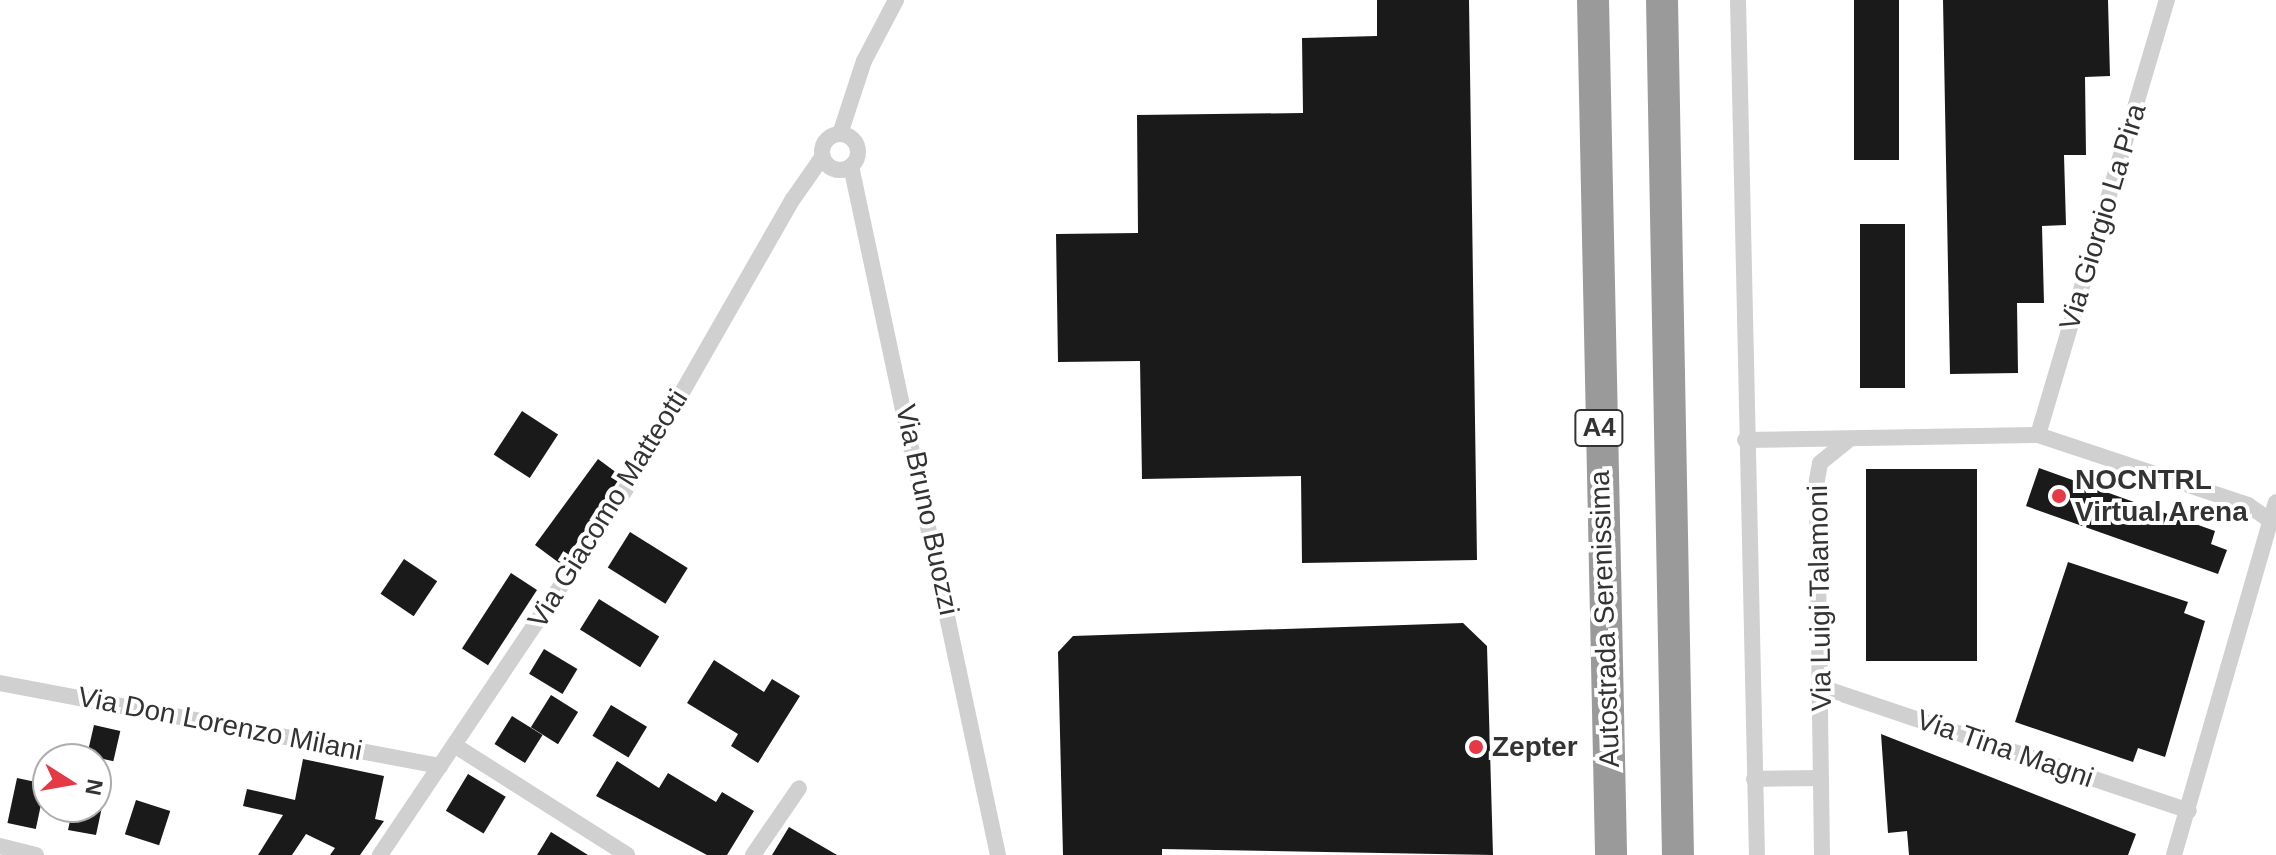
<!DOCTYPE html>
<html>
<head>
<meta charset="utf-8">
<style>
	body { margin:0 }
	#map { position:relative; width:2276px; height:855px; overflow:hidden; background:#fff; font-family:Arial,sans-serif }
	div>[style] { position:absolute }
	.building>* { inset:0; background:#1a1a1a; transform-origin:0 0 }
	.street>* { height:16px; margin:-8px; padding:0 8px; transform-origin:8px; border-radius:8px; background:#d0d0d0 }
	.street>.ring { margin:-8px; padding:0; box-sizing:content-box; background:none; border:16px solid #d0d0d0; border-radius:50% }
	.highway>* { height:32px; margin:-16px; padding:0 16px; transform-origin:16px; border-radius:16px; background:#9a9a9a }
	.dots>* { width:22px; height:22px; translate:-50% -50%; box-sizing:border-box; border:4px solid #fff; border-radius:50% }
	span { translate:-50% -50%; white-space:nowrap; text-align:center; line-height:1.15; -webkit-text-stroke:8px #fff; paint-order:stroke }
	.shield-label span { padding:2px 6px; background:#fff; border:2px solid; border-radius:6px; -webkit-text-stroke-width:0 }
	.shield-label { font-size:26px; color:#333; font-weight:700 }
	.street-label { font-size:28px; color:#333 }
	.poi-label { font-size:28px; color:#333; font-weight:700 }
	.left { translate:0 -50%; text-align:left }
	.north { position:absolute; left:32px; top:743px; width:80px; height:80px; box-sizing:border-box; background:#fff; border:2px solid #adadad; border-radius:50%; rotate:101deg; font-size:22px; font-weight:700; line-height:32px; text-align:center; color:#333 }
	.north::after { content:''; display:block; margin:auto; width:28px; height:36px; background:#e63946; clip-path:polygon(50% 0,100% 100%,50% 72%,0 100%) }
</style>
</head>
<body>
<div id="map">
	<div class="building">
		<div style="clip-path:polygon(1377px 0,1469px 0,1477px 560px,1302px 563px,1301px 476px,1142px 479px,1140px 361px,1058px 362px,1056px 234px,1138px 233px,1137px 115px,1303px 113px,1302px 38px,1377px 36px)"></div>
		<div style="left:1854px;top:0;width:45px;height:160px"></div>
		<div style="clip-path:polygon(1943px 0,2108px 0,2110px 76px,2085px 77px,2086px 155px,2064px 155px,2066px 225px,2042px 226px,2044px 303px,2017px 303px,2018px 373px,1950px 374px)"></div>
		<div style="left:1860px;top:224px;width:45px;height:164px"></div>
		<div style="left:522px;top:411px;width:43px;height:52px;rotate:33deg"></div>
		<div style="clip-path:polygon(598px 459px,621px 476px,562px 565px,535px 545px)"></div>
		<div style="clip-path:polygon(2039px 468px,2215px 531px,2211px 544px,2227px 550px,2218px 574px,2026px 506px)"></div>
		<div style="left:1866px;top:469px;width:111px;height:192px"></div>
		<div style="left:630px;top:532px;width:68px;height:42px;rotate:32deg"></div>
		<div style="left:404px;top:559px;width:40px;height:42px;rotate:34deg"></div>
		<div style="clip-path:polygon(2068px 562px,2188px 602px,2184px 613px,2205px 621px,2165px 757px,2138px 748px,2133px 762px,2015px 722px)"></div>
		<div style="left:511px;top:573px;width:31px;height:90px;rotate:33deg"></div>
		<div style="left:599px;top:599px;width:71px;height:36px;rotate:32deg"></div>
		<div style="clip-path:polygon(1463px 623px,1487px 646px,1493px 855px,1162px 849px,1162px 855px,1063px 855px,1058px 652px,1073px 636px)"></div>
		<div style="left:544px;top:649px;width:39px;height:29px;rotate:31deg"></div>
		<div style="clip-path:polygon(714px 660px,764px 692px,772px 679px,800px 696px,758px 763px,731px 746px,738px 734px,687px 703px)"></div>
		<div style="left:551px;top:695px;width:32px;height:38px;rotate:32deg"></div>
		<div style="left:611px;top:705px;width:42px;height:36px;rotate:31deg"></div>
		<div style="left:512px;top:716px;width:36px;height:33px;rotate:32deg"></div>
		<div style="left:94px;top:725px;width:27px;height:31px;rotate:13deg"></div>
		<div style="clip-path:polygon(1881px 734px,2136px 834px,2128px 855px,1909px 855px,1907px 831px,1888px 833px)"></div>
		<div style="clip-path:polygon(303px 759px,384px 776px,375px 819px,384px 821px,360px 855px,330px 855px,335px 848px,306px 834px,292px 855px,258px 855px,283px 815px,243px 806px,247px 789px,295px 800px)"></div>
		<div style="clip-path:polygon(617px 761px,659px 788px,668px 773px,716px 802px,722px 792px,754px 811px,727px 855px,707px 855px,596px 796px)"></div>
		<div style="left:468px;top:774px;width:44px;height:43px;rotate:31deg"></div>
		<div style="left:17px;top:778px;width:29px;height:46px;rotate:12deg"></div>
		<div style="left:136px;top:800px;width:36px;height:36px;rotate:18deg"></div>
		<div style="clip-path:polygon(73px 807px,102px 807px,96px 835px,68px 830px)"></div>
		<div style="clip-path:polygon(789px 827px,837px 855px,772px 855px)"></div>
		<div style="clip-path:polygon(551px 832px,588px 855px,537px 855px)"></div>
	</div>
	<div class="street">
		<div style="left:1738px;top:0;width:855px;rotate:88.73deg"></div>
		<div style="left:840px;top:134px;width:77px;rotate:-71.8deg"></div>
		<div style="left:864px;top:61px;width:69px;rotate:-62.3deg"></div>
		<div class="ring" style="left:822px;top:134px;width:20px;height:20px"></div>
		<div style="left:851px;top:166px;width:705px;rotate:77.96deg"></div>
		<div style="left:2038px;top:435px;width:454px;rotate:-73.5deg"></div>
		<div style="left:1745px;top:440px;width:293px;rotate:-1deg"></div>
		<div style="left:2038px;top:435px;width:221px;rotate:18.4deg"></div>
		<div style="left:2248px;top:505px;width:24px;rotate:35deg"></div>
		<div style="left:0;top:683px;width:448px;rotate:10.7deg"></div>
		<div style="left:1821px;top:687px;width:388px;rotate:18.6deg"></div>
		<div style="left:454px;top:745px;width:205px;rotate:32.4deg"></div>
		<div style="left:1754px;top:779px;width:67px;rotate:-0.9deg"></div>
		<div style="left:0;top:846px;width:37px;rotate:14deg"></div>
		<div style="left:380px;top:855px;width:446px;rotate:-56.1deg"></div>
		<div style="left:629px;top:485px;width:330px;rotate:-60.2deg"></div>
		<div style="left:793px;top:199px;width:52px;rotate:-55.1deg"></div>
		<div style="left:753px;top:855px;width:81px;rotate:-55.5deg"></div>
		<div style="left:1822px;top:855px;width:375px;rotate:-90.8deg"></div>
		<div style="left:1817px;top:480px;width:17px;rotate:-80deg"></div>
		<div style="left:1820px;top:463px;width:35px;rotate:-39deg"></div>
		<div style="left:2174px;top:855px;width:367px;rotate:-73.9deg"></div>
	</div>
	<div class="highway">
		<div style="left:1593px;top:0;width:855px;rotate:88.79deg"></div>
		<div style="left:1662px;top:0;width:855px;rotate:88.93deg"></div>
	</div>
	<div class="dots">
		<div style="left:2059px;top:496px;background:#e63946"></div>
		<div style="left:1476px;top:747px;background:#e63946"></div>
	</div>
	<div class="shield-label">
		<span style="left:1599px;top:428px">A4</span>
	</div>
	<div class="street-label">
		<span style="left:2103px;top:217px;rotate:-73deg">Via Giorgio La Pira</span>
		<span style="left:608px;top:509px;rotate:-58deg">Via Giacomo Matteotti</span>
		<span style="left:927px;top:510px;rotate:78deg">Via Bruno Buozzi</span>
		<span style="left:1820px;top:598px;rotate:-91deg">Via Luigi Talamoni</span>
		<span style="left:1605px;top:619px;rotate:-92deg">Autostrada Serenissima</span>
		<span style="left:220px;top:724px;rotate:11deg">Via Don Lorenzo Milani</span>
		<span style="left:2005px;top:749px;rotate:19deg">Via Tina Magni</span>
	</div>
	<div class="poi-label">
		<span class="left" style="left:2075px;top:496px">NOCNTRL<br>Virtual Arena</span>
		<span class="left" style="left:1492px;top:747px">Zepter</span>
	</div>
	<div class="north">N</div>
</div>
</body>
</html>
